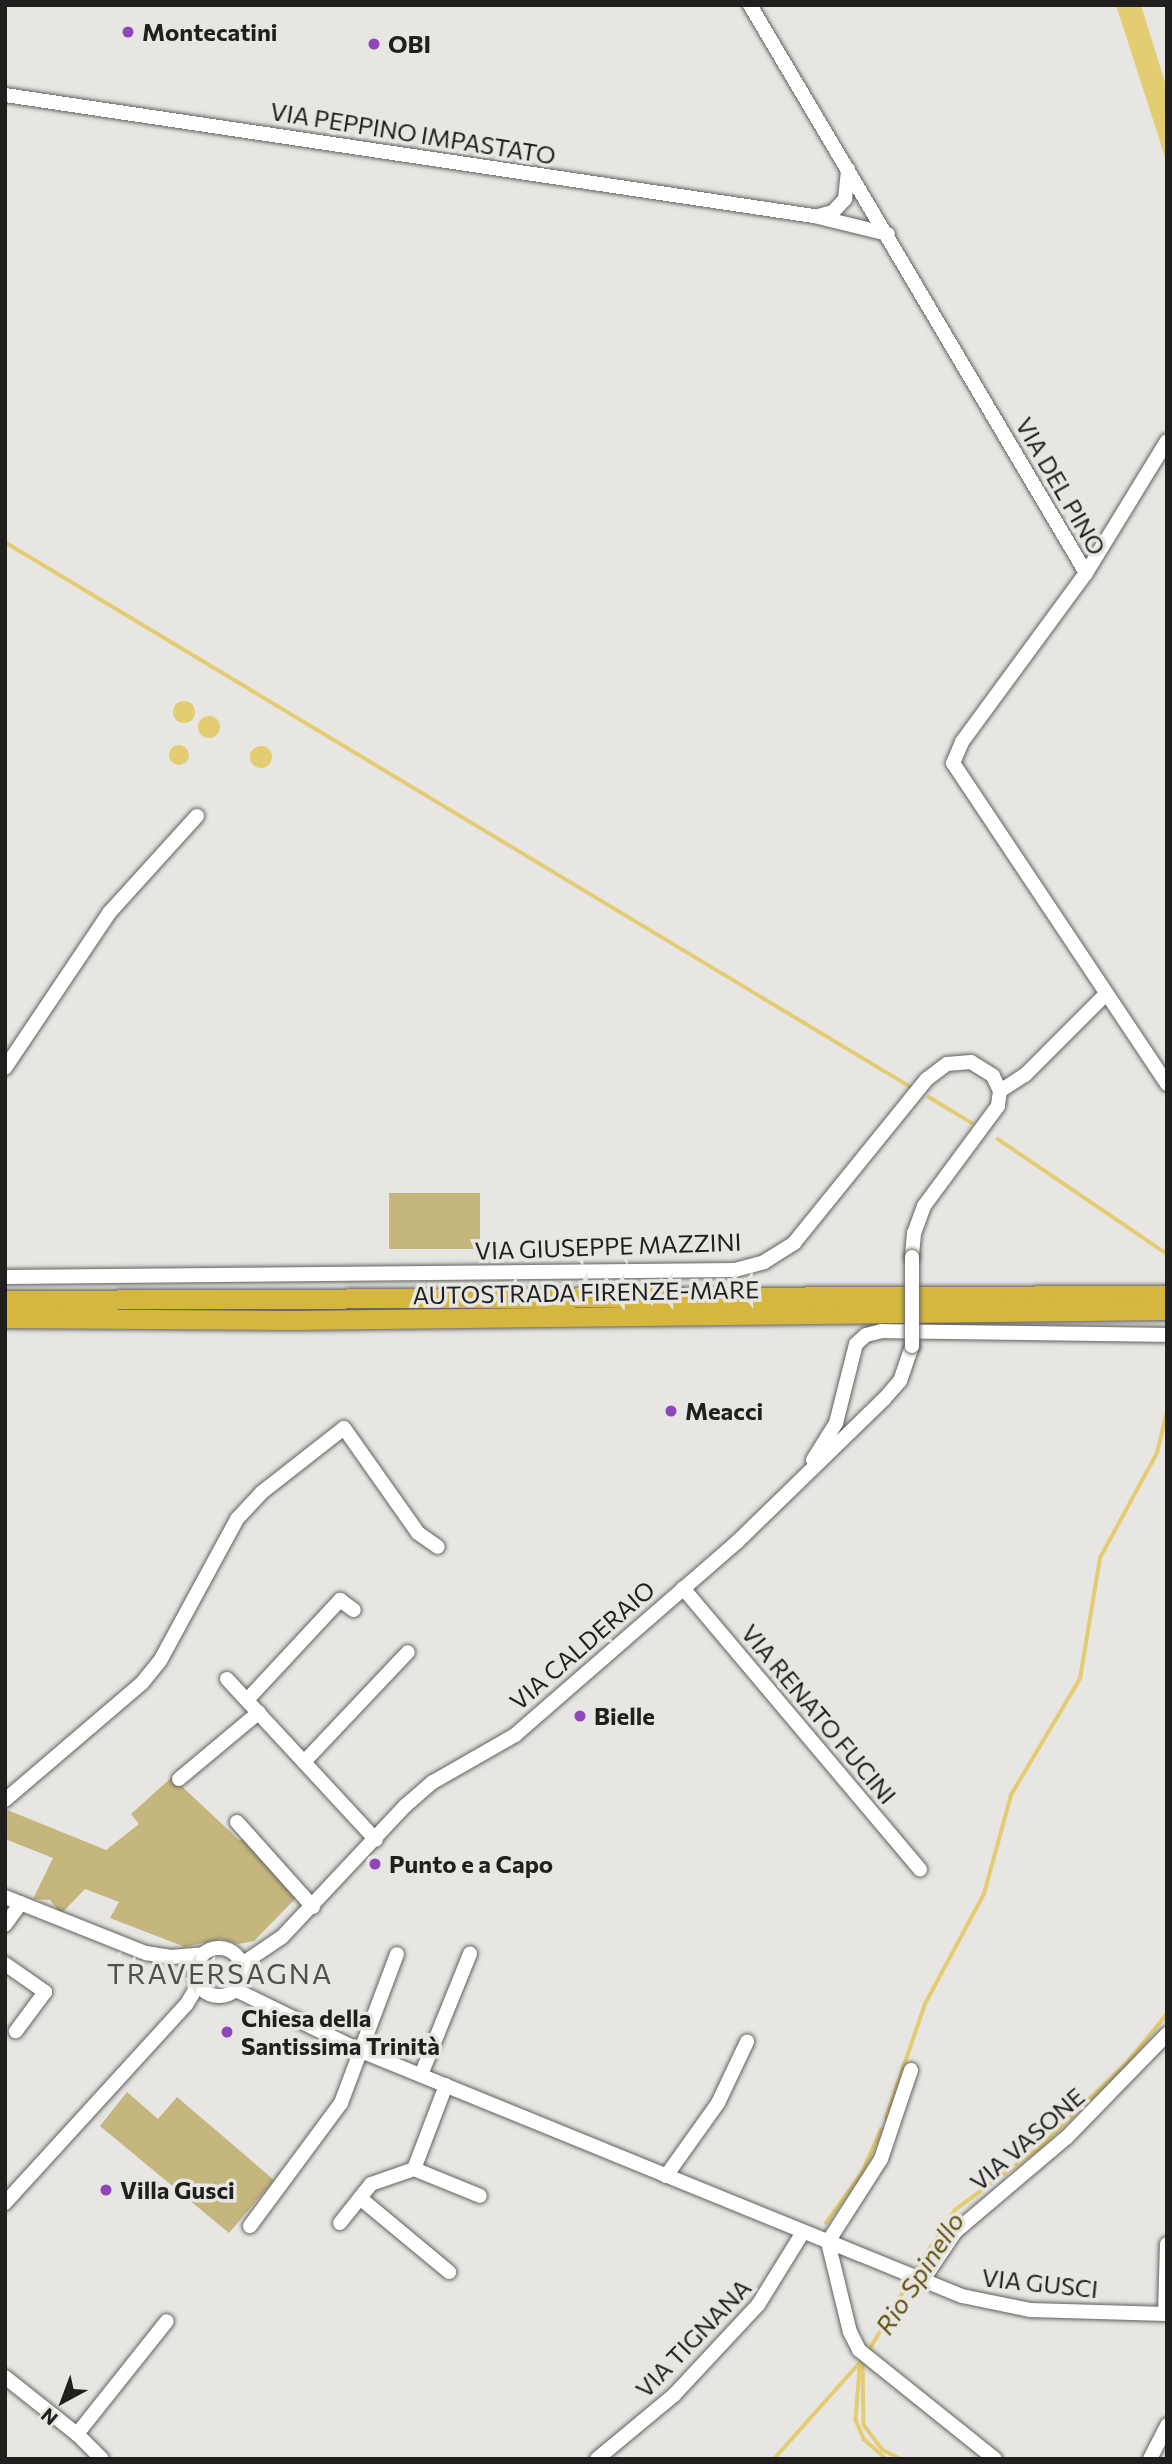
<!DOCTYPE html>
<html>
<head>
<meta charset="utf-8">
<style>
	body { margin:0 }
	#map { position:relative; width:1172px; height:2464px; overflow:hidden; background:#e7e6e3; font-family:Commissioner,sans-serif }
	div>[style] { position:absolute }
	.green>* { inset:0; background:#c5b67e; transform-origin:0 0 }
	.water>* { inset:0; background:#e4cc73 }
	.round { border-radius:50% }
	.stream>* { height:3.5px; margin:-1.75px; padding:0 1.75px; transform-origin:1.75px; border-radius:1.75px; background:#e4cc73 }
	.roads { filter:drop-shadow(0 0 2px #62615e) drop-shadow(0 0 2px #62615e) }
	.minor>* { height:14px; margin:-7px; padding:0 7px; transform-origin:7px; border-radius:7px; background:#fff }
	.minor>.ring { margin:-7px; padding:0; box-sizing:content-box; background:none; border:14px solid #fff; border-radius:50% }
	.highway>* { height:19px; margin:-9.5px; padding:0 9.5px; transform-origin:9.5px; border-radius:9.5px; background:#d5b63f }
	.bridges { filter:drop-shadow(0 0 2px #62615e) drop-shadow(0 0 2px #62615e) }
	.minor-bridge>* { height:14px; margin:-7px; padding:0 7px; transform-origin:7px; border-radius:7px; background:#fff }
	.dots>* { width:19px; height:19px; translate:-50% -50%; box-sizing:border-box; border:4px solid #e7e6e3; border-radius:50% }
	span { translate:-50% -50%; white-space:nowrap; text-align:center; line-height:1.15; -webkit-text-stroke:7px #e7e6e3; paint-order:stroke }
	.poi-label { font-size:24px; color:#201f1e; font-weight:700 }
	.left { translate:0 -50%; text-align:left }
	.street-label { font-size:24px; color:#201f1e }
	.water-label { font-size:26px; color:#63520d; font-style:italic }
	.quarter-label { font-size:28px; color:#51504d; letter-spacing:2px }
	.frame { position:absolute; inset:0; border:7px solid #201f1e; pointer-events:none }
	.north { position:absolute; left:28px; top:2366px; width:70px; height:70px; -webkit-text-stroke:5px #e7e6e3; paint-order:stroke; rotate:221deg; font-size:19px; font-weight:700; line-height:28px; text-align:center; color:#201f1e }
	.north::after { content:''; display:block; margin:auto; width:24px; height:32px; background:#201f1e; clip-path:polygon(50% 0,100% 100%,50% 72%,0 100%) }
</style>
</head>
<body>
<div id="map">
	<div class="green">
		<div style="left:480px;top:1193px;width:56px;height:91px;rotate:90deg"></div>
		<div style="clip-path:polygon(172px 1777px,239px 1840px,246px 1839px,297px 1897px,254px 1941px,238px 1944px,221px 1939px,185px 1947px,110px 1918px,119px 1902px,85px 1889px,61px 1914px,50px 1900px,33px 1899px,53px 1858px,5px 1839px,5px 1809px,106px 1850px,139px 1824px,131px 1814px)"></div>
		<div style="clip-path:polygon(127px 2092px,158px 2119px,177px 2097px,274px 2180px,229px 2233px,100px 2126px)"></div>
	</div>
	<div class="water">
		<div style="clip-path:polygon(1116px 5px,1141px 5px,1167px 89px,1167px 163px)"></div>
		<div class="round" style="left:173px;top:701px;width:22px;height:22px"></div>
		<div class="round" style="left:198px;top:716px;width:22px;height:22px"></div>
		<div class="round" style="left:169px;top:745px;width:20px;height:20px"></div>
		<div class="round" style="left:250px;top:746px;width:22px;height:22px"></div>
	</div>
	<div class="stream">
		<div style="left:5px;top:542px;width:1057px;rotate:31.03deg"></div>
		<div style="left:929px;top:1097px;width:50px;rotate:31.2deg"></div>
		<div style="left:998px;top:1139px;width:204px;rotate:34.2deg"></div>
		<div style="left:886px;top:2118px;width:120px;rotate:-71.1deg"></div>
		<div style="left:925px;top:2004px;width:125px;rotate:-61.8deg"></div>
		<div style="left:984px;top:1894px;width:103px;rotate:-74.7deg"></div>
		<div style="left:1011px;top:1795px;width:135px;rotate:-59.3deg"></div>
		<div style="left:1080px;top:1679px;width:123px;rotate:-80.6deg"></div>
		<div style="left:1100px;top:1558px;width:119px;rotate:-61.5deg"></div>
		<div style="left:1157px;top:1453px;width:42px;rotate:-76.3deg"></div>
		<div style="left:826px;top:2223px;width:62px;rotate:-54.2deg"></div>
		<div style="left:862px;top:2173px;width:47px;rotate:-66.2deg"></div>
		<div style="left:914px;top:2273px;width:75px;rotate:-56.9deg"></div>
		<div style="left:955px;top:2210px;width:104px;rotate:-36.4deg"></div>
		<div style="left:1039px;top:2148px;width:121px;rotate:-44deg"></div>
		<div style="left:1126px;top:2064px;width:65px;rotate:-50.6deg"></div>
		<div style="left:868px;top:2352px;width:83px;rotate:-59.7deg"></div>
		<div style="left:863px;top:2363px;width:62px;rotate:89.1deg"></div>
		<div style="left:864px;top:2425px;width:31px;rotate:53deg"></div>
		<div style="left:883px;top:2450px;width:20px;rotate:27deg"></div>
		<div style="left:860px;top:2368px;width:52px;rotate:94.4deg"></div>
		<div style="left:856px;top:2420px;width:21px;rotate:67deg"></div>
		<div style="left:864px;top:2439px;width:30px;rotate:42deg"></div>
		<div style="left:774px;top:2459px;width:135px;rotate:-48.3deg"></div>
	</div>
	<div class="roads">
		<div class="minor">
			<div style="left:750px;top:5px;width:660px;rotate:59.39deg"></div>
			<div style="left:5px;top:95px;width:818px;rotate:8.51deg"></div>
			<div style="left:814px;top:216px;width:76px;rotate:13.7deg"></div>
			<div style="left:818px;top:216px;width:16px;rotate:-15deg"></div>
			<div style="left:833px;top:212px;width:18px;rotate:-47deg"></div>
			<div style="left:845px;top:199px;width:30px;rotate:-84deg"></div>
			<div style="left:1167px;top:441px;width:155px;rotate:121.5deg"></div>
			<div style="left:1086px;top:573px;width:210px;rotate:126.3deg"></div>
			<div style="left:962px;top:742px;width:23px;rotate:113deg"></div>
			<div style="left:953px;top:763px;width:386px;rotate:56.3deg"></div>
			<div style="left:5px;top:1068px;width:187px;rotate:-56.1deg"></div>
			<div style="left:109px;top:913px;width:131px;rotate:-47.8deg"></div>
			<div style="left:1000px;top:1091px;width:30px;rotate:-33deg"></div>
			<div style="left:1025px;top:1075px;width:112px;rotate:-45deg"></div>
			<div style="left:5px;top:1277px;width:730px;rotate:-0.55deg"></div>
			<div style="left:735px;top:1270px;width:30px;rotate:-15deg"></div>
			<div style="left:764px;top:1262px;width:36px;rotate:-32deg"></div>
			<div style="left:794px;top:1243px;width:211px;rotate:-51deg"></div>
			<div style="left:927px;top:1079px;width:25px;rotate:-37deg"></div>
			<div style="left:947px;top:1064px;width:24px;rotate:-5deg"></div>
			<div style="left:971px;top:1062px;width:26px;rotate:32deg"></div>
			<div style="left:993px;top:1076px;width:17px;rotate:65deg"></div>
			<div style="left:1000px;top:1091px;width:15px;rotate:98deg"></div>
			<div style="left:998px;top:1106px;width:124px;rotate:126.5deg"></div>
			<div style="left:924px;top:1206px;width:29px;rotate:110deg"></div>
			<div style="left:914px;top:1233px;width:24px;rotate:95deg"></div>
			<div style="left:813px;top:1460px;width:44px;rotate:-58.1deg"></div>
			<div style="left:836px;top:1423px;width:81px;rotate:-75.8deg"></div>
			<div style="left:856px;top:1344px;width:13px;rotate:-42deg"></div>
			<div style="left:866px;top:1335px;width:16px;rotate:-14deg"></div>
			<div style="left:882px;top:1331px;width:285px;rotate:0.8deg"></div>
			<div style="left:683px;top:1588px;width:368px;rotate:49.9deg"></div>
			<div style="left:227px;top:1679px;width:219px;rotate:47.2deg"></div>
			<div style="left:247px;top:1700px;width:137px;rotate:-47.1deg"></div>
			<div style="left:340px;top:1600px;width:17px;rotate:36deg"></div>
			<div style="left:304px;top:1762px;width:151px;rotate:-46.6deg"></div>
			<div style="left:179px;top:1779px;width:104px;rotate:-39.9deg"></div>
			<div style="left:5px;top:1800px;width:180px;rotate:-40.5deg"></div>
			<div style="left:142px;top:1683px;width:28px;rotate:-51deg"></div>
			<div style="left:160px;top:1661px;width:162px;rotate:-61.5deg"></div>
			<div style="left:237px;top:1519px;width:35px;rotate:-47deg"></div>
			<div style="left:261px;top:1493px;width:105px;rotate:-38.1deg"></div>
			<div style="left:344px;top:1428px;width:128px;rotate:54.8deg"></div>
			<div style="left:418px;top:1533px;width:24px;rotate:35deg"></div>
			<div style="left:237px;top:1822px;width:114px;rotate:48.2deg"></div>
			<div style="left:5px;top:1897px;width:152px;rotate:21.7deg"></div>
			<div style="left:146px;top:1953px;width:25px;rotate:9deg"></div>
			<div style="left:171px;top:1957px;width:32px;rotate:-5deg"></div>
			<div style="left:5px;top:1925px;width:27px;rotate:-54deg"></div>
			<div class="ring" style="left:195px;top:1948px;width:34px;height:34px"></div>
			<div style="left:5px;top:1964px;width:49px;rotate:35deg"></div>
			<div style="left:45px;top:1992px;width:49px;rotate:126.6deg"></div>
			<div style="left:242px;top:1964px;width:48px;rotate:-34deg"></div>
			<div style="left:282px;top:1937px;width:180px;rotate:-46.8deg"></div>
			<div style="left:405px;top:1806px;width:37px;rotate:-41deg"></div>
			<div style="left:433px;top:1782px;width:95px;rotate:-29.8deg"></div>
			<div style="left:515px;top:1735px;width:294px;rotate:-41deg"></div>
			<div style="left:737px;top:1542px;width:206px;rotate:-44.2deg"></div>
			<div style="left:885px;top:1398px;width:23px;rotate:-49deg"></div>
			<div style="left:900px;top:1381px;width:37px;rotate:-71deg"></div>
			<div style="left:236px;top:1990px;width:139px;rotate:26deg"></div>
			<div style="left:361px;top:2051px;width:649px;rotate:22.18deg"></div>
			<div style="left:962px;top:2296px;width:69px;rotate:11.6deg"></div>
			<div style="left:1030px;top:2310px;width:137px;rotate:1.7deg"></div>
			<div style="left:911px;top:2070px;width:94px;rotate:108.6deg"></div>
			<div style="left:881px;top:2159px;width:98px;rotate:122.6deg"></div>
			<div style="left:828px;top:2242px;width:93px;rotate:76.3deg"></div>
			<div style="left:850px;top:2332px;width:20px;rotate:63deg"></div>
			<div style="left:859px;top:2350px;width:174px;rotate:38.7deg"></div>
			<div style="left:421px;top:2075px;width:131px;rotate:-68deg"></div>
			<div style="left:414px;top:2169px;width:71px;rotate:22.2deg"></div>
			<div style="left:666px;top:2176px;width:90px;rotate:-54.5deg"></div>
			<div style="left:718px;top:2103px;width:68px;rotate:-64.6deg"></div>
			<div style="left:360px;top:2198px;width:116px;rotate:39.7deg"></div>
			<div style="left:5px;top:2203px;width:268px;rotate:-47.6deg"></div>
			<div style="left:186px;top:2005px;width:23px;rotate:-59deg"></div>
			<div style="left:340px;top:2223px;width:50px;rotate:-51.5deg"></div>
			<div style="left:371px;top:2184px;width:46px;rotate:-19.2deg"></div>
			<div style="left:414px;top:2169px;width:90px;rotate:-69.1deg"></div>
			<div style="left:250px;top:2226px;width:153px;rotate:-53.5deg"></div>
			<div style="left:341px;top:2103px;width:159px;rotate:-69.4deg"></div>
			<div style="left:922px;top:2281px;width:59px;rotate:-56deg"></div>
			<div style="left:955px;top:2232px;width:147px;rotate:-40.3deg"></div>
			<div style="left:1067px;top:2137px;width:144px;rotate:-45.8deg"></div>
			<div style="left:1165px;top:2314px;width:70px;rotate:-88.4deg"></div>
			<div style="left:5px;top:2377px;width:92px;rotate:38.4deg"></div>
			<div style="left:77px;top:2434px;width:144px;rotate:-51.5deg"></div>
			<div style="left:77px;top:2434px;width:35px;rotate:45deg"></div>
			<div style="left:597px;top:2459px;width:100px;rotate:-39.7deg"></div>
			<div style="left:674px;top:2395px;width:123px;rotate:-47deg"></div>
			<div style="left:758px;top:2305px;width:86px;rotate:-58.3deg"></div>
			<div style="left:1150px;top:2459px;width:38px;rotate:-63deg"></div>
		</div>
		<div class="highway">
			<div style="left:5px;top:1300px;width:1162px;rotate:-0.25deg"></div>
			<div style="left:5px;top:1318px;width:287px;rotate:0.4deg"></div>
			<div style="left:292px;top:1320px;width:875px;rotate:-0.65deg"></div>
		</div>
	</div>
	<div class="bridges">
		<div class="minor-bridge">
			<div style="left:912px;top:1257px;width:89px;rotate:90deg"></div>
		</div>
	</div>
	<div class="dots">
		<div style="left:128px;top:32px;background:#8f46b9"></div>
		<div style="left:374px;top:44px;background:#8f46b9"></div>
		<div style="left:671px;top:1411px;background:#8f46b9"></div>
		<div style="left:580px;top:1716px;background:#8f46b9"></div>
		<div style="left:375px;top:1864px;background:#8f46b9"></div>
		<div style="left:227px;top:2032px;background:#8f46b9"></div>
		<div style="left:106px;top:2190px;background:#8f46b9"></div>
	</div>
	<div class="poi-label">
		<span class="left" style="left:142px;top:32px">Montecatini</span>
		<span class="left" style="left:388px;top:44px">OBI</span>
		<span class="left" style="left:685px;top:1411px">Meacci</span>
		<span class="left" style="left:594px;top:1716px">Bielle</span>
		<span class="left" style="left:389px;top:1864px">Punto e a Capo</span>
		<span class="left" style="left:241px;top:2032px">Chiesa della<br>Santissima Trinità</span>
		<span class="left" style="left:120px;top:2190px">Villa Gusci</span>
	</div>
	<div class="street-label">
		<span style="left:413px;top:133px;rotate:9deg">VIA PEPPINO IMPASTATO</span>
		<span style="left:1061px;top:486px;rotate:60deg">VIA DEL PINO</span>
		<span style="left:608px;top:1246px;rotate:-2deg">VIA GIUSEPPE MAZZINI</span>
		<span style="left:586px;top:1292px;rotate:-1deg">AUTOSTRADA FIRENZE-MARE</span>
		<span style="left:582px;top:1645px;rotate:-41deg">VIA CALDERAIO</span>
		<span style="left:819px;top:1714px;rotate:50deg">VIA RENATO FUCINI</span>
		<span style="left:1027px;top:2139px;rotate:-41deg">VIA VASONE</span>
		<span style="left:1040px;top:2283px;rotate:6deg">VIA GUSCI</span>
		<span style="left:693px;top:2338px;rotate:-46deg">VIA TIGNANA</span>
	</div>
	<div class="water-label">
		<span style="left:919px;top:2273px;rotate:-57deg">Rio Spinello</span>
	</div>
	<div class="quarter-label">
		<span style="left:220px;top:1973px">TRAVERSAGNA</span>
	</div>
	<div class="frame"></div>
	<div class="north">N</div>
</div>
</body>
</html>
